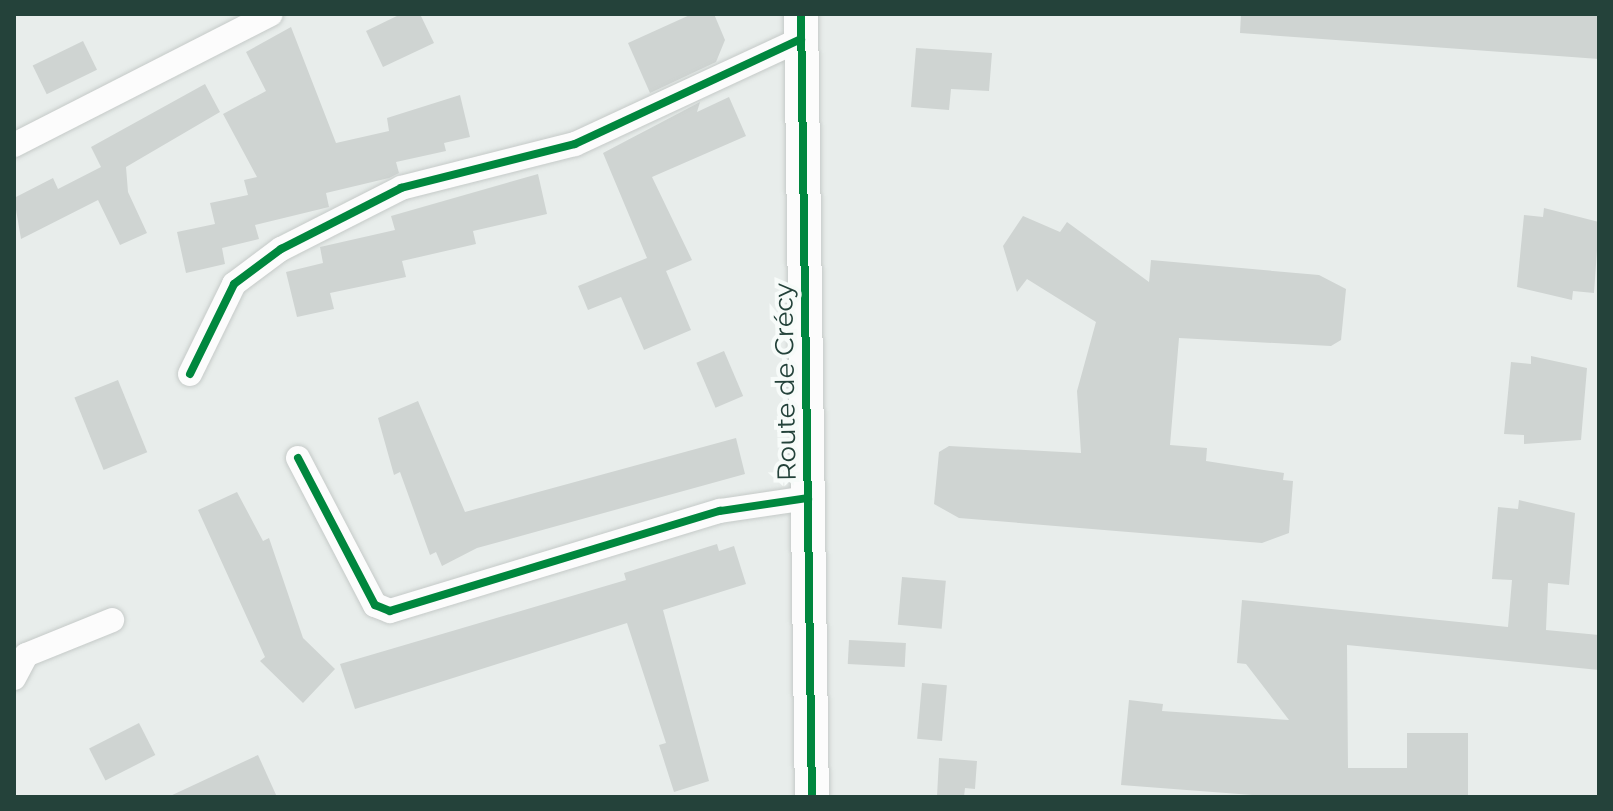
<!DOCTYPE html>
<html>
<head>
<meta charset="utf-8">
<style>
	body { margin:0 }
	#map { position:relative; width:1613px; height:811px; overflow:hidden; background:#e8edeb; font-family:Montserrat,sans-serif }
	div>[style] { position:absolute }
	.building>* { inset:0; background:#cfd4d2; transform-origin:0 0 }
	.roads { filter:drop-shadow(0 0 2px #c5cac8) drop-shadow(0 0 2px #c5cac8) }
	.street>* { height:24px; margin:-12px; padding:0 12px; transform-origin:12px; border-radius:12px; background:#fcfcfc }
	.secondary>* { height:34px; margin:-17px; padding:0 17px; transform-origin:17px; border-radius:17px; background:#fcfcfc }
	.cycleway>* { height:8px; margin:-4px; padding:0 4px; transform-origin:4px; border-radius:4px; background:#00873e }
	span { translate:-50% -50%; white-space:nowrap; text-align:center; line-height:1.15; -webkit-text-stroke:8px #f7fbf9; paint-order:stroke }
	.street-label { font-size:26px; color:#24423a }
	.frame { position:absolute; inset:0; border:16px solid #24423a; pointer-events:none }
</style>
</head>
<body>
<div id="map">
	<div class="building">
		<div style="clip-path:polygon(401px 14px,420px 14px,434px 43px,383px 67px,366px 31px)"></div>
		<div style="clip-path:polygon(692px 14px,714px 14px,725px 40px,716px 62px,650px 93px,628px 43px)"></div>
		<div style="clip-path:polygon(1241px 14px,1599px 14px,1599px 59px,1240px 33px)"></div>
		<div style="clip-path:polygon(291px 27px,336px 143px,389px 131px,387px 118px,460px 95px,470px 137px,444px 143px,446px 151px,396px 162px,399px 173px,389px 178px,326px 193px,329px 207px,255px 225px,259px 239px,222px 248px,225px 264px,186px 273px,177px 232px,215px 224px,210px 203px,248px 195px,244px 180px,257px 177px,223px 114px,266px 91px,246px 52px)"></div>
		<div style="left:83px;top:41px;width:32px;height:56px;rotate:64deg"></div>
		<div style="clip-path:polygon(916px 48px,992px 53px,989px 91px,951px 89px,949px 110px,911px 107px)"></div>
		<div style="clip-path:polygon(205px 84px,220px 112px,126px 167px,128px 192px,147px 233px,120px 245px,98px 200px,21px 239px,14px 198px,53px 178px,58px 189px,101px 167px,91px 147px)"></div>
		<div style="clip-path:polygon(729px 97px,746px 136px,652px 177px,692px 260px,666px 271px,691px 330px,644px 350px,621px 297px,588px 310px,578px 286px,647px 258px,603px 153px,700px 102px,697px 112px)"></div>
		<div style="clip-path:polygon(538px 174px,547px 214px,473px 231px,476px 244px,402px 261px,406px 277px,330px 293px,334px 309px,297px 317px,286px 272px,323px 263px,320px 247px,395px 230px,391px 216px)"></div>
		<div style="clip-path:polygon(1544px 208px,1599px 222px,1594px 293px,1573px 291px,1572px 300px,1517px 287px,1524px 215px,1543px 217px)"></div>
		<div style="clip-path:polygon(1023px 216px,1060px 232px,1067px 222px,1149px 282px,1151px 260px,1319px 275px,1346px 289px,1341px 340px,1331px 346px,1179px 338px,1170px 445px,1207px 448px,1206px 461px,1284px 473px,1283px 480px,1293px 481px,1289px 533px,1262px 543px,959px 518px,934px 504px,939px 452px,949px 446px,1081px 453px,1077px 391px,1096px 322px,1027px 279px,1017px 292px,1003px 246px)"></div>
		<div style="left:724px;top:351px;width:49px;height:30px;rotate:67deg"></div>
		<div style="clip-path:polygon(1531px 356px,1587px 368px,1581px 440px,1524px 444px,1524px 435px,1504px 434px,1511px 362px,1531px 364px)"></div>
		<div style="left:118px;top:380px;width:78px;height:47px;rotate:68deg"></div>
		<div style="clip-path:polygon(418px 401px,465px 512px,736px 438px,745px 474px,477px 548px,442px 566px,436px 552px,430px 555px,400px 472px,394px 475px,378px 418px)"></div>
		<div style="clip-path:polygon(237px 492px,263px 541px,269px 538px,303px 638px,335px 669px,303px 703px,260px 661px,265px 657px,198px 510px)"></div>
		<div style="clip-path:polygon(1519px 500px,1575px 513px,1569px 585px,1548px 583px,1546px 630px,1599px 635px,1599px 670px,1347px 645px,1348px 768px,1407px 768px,1407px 733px,1468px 733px,1468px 797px,1278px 797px,1121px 785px,1129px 700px,1163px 704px,1162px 711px,1289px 720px,1246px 664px,1237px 663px,1242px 600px,1508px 627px,1512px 580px,1492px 579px,1498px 507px,1518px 509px)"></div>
		<div style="clip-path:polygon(717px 544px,719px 551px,734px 546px,746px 584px,663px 610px,709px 781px,674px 792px,659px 745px,666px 743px,627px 623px,355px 709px,340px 664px,626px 580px,624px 573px)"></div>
		<div style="left:902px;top:577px;width:44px;height:48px;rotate:5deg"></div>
		<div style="left:849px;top:640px;width:57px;height:24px;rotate:3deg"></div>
		<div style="left:922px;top:683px;width:25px;height:56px;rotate:5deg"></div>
		<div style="left:139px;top:723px;width:36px;height:56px;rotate:63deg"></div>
		<div style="clip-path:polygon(258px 755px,277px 797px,168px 797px)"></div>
		<div style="clip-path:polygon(939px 758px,977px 761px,975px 789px,965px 788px,964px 797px,937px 797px)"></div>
	</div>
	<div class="roads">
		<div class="street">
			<div style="left:14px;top:145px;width:288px;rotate:-27deg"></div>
			<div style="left:190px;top:374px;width:100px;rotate:-63.9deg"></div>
			<div style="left:234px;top:284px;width:59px;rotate:-36.7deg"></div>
			<div style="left:281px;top:249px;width:135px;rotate:-26.9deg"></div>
			<div style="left:401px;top:188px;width:179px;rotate:-14.2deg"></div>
			<div style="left:575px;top:144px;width:249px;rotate:-24.9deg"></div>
			<div style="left:298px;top:458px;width:166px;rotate:62.4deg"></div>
			<div style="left:375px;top:605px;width:16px;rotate:22deg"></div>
			<div style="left:390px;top:611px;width:345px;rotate:-16.9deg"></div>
			<div style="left:720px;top:511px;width:89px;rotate:-8.4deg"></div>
			<div style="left:14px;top:678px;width:26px;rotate:-62deg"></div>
			<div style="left:26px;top:655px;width:93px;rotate:-22.1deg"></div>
		</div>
		<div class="secondary">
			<div style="left:801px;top:14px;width:783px;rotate:89.2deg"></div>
		</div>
	</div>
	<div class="cycleway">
		<div style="left:801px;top:14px;width:783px;rotate:89.2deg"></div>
		<div style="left:190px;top:374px;width:100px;rotate:-63.9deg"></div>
		<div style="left:234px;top:284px;width:59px;rotate:-36.7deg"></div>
		<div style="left:281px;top:249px;width:135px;rotate:-26.9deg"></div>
		<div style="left:401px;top:188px;width:179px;rotate:-14.2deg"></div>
		<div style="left:575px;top:144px;width:249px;rotate:-24.9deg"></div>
		<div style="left:298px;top:458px;width:166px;rotate:62.4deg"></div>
		<div style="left:375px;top:605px;width:16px;rotate:22deg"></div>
		<div style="left:390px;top:611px;width:345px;rotate:-16.9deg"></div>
		<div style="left:720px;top:511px;width:89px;rotate:-8.4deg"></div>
	</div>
	<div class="street-label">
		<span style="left:786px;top:382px;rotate:-91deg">Route de Crécy</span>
	</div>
	<div class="frame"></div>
</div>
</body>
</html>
